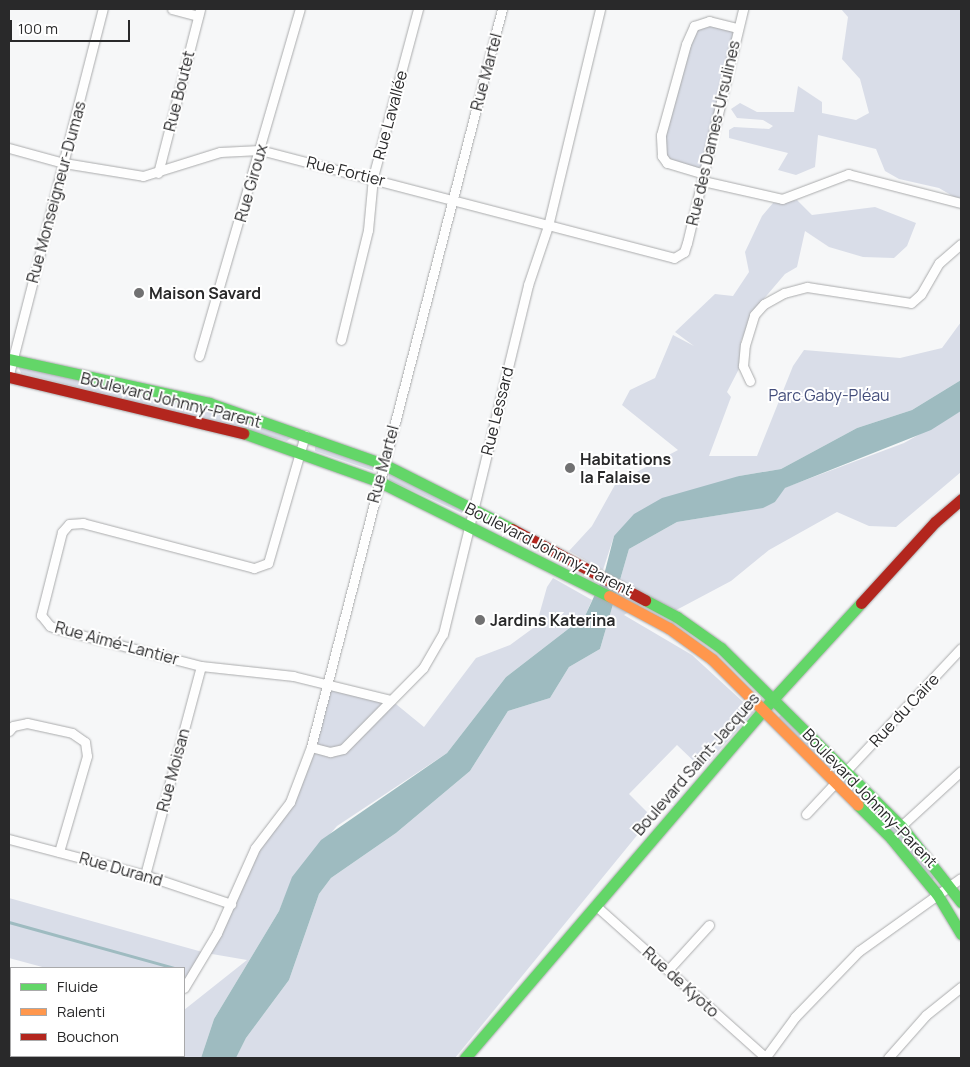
<!DOCTYPE html>
<html>
<head>
<meta charset="utf-8">
<style>
	body { margin:0 }
	#map { position:relative; width:970px; height:1067px; overflow:hidden; background:#f6f7f8; font-family:Manrope,sans-serif }
	div>[style] { position:absolute }
	.green>* { inset:0; background:#d9dde8 }
	.water>* { inset:0; background:#9ebbc0 }
	.stream>* { height:2.5px; margin:-1.25px; padding:0 1.25px; transform-origin:1.25px; border-radius:1.25px; background:#9ebbc0 }
	.roads { filter:drop-shadow(0 0 1px #aaabac) drop-shadow(0 0 1px #aaabac) }
	.street>* { height:9px; margin:-4.5px; padding:0 4.5px; transform-origin:4.5px; border-radius:4.5px; background:#fefefe }
	.fast>* { height:11px; margin:-5.5px; padding:0 5.5px; transform-origin:5.5px; border-radius:5.5px; background:#63d668 }
	.slow>* { height:11px; margin:-5.5px; padding:0 5.5px; transform-origin:5.5px; border-radius:5.5px; background:#ff974d }
	.jam>* { height:11px; margin:-5.5px; padding:0 5.5px; transform-origin:5.5px; border-radius:5.5px; background:#b3261e }
	.dots>* { width:14px; height:14px; translate:-50% -50%; box-sizing:border-box; border:2px solid #fff; border-radius:50% }
	span { translate:-50% -50%; white-space:nowrap; text-align:center; line-height:1.15; -webkit-text-stroke:4px #fff; paint-order:stroke }
	.street-label { font-size:16px; color:#29292a }
	.poi-label { font-size:16px; color:#29292a; font-weight:700 }
	.left { translate:0 -50%; text-align:left }
	.park-label { font-size:16px; color:#444e7b }
	.frame { position:absolute; inset:0; border:10px solid #29292a; pointer-events:none }
	.legend { position:absolute; left:10px; top:967px; width:175px; height:90px; box-sizing:border-box; background:#fff; border:1px solid #a9a9aa; margin:0; padding:6px 9px; list-style:none; font-size:15px; color:#29292a }
	.legend li { display:flex; align-items:center; gap:10px; height:25px }
	.legend b { width:25px; border:1px solid #a9a9aa }
	.scale { position:absolute; left:10px; top:20px; width:120px; height:22px; box-sizing:border-box; border:2px solid #29292a; border-top:0; padding-left:6px; font-size:15px; line-height:18px; white-space:nowrap; color:#29292a; -webkit-text-stroke:4px #fff; paint-order:stroke }
</style>
</head>
<body>
<div id="map">
	<div class="green">
		<div style="clip-path:polygon(841px 9px,961px 9px,961px 201px,939px 188px,899px 179px,885px 171px,876px 149px,818px 135px,815px 167px,796px 175px,778px 170px,788px 153px,729px 138px,729px 130px,734px 127px,769px 129px,773px 126px,763px 120px,737px 118px,731px 109px,740px 103px,757px 112px,794px 112px,798px 86px,822px 102px,822px 113px,856px 120px,869px 113px,860px 79px,842px 59px,848px 17px)"></div>
		<div style="clip-path:polygon(700px 22px,738px 28px,704px 174px,671px 164px,661px 147px,686px 44px)"></div>
		<div style="clip-path:polygon(797px 200px,812px 215px,875px 207px,916px 223px,907px 246px,894px 258px,863px 257px,829px 247px,805px 231px,797px 267px,785px 274px,756px 308px,741px 341px,742px 363px,727px 392px,731px 397px,709px 456px,757px 456px,793px 366px,804px 350px,900px 358px,942px 348px,961px 322px,961px 380px,912px 410px,857px 428px,781px 469px,739px 476px,614px 536px,603px 570px,569px 551px,592px 526px,616px 483px,678px 450px,622px 405px,630px 390px,655px 378px,673px 335px,694px 346px,675px 332px,715px 294px,733px 296px,749px 272px,745px 252px,762px 216px,773px 203px)"></div>
		<div style="clip-path:polygon(24px 367px,238px 418px,291px 438px,287px 441px,21px 373px,19px 368px)"></div>
		<div style="clip-path:polygon(961px 411px,961px 472px,896px 527px,869px 526px,837px 512px,769px 550px,731px 581px,682px 607px,672px 612px,649px 599px,624px 615px,692px 655px,754px 712px,702px 769px,677px 745px,629px 794px,652px 817px,455px 1058px,236px 1058px,246px 1038px,289px 980px,319px 894px,331px 878px,396px 833px,470px 771px,508px 711px,550px 698px,569px 667px,600px 649px,629px 549px,677px 522px,744px 511px,775px 502px,784px 488px,904px 443px)"></div>
		<div style="clip-path:polygon(315px 444px,373px 465px,374px 471px,315px 451px)"></div>
		<div style="clip-path:polygon(389px 474px,463px 509px,462px 513px,389px 480px)"></div>
		<div style="clip-path:polygon(553px 578px,592px 600px,585px 616px,506px 677px,447px 753px,337px 826px,293px 877px,279px 911px,214px 1019px,201px 1058px,130px 1058px,184px 1056px,184px 1010px,247px 960px,206px 953px,184px 989px,184px 968px,46px 968px,9px 958px,9px 898px,206px 953px,242px 873px,290px 802px,327px 683px,391px 700px,424px 727px,476px 658px,510px 645px,536px 626px,547px 587px)"></div>
		<div style="clip-path:polygon(781px 715px,894px 826px,934px 878px,932px 880px,778px 718px)"></div>
	</div>
	<div class="water">
		<div style="clip-path:polygon(961px 380px,961px 411px,931px 430px,785px 488px,775px 502px,763px 508px,677px 522px,629px 549px,600px 649px,569px 667px,550px 698px,508px 711px,470px 771px,396px 833px,331px 878px,319px 894px,289px 980px,246px 1038px,236px 1058px,201px 1058px,214px 1019px,279px 911px,292px 877px,321px 840px,447px 753px,506px 677px,585px 616px,604px 575px,614px 536px,634px 514px,662px 498px,739px 476px,781px 469px,857px 428px,912px 410px)"></div>
	</div>
	<div class="stream">
		<div style="left:9px;top:922px;width:172px;rotate:15.5deg"></div>
	</div>
	<div class="roads">
		<div class="street">
			<div style="left:172px;top:9px;width:27px;rotate:15deg"></div>
			<div style="left:9px;top:148px;width:57px;rotate:15.3deg"></div>
			<div style="left:64px;top:163px;width:80px;rotate:9.3deg"></div>
			<div style="left:143px;top:176px;width:81px;rotate:-17.3deg"></div>
			<div style="left:220px;top:152px;width:40px;rotate:-2.9deg"></div>
			<div style="left:260px;top:150px;width:428px;rotate:14.6deg"></div>
			<div style="left:674px;top:258px;width:12px;rotate:-31deg"></div>
			<div style="left:684px;top:252px;width:9px;rotate:-72deg"></div>
			<div style="left:687px;top:243px;width:241px;rotate:-76.5deg"></div>
			<div style="left:158px;top:173px;width:169px;rotate:-75.6deg"></div>
			<div style="left:704px;top:174px;width:39px;rotate:-163deg"></div>
			<div style="left:667px;top:163px;width:9px;rotate:-126deg"></div>
			<div style="left:662px;top:156px;width:21px;rotate:-93deg"></div>
			<div style="left:661px;top:135px;width:94px;rotate:-74.6deg"></div>
			<div style="left:686px;top:44px;width:20px;rotate:-66deg"></div>
			<div style="left:694px;top:26px;width:16px;rotate:-18deg"></div>
			<div style="left:709px;top:21px;width:30px;rotate:14deg"></div>
			<div style="left:703px;top:181px;width:81px;rotate:12.8deg"></div>
			<div style="left:782px;top:199px;width:71px;rotate:-20.7deg"></div>
			<div style="left:848px;top:174px;width:117px;rotate:14.4deg"></div>
			<div style="left:341px;top:340px;width:113px;rotate:-76.2deg"></div>
			<div style="left:368px;top:230px;width:53px;rotate:-84.6deg"></div>
			<div style="left:373px;top:177px;width:174px;rotate:-75deg"></div>
			<div style="left:199px;top:356px;width:361px;rotate:-73.8deg"></div>
			<div style="left:9px;top:374px;width:377px;rotate:-75.6deg"></div>
			<div style="left:750px;top:381px;width:17px;rotate:-115deg"></div>
			<div style="left:743px;top:366px;width:21px;rotate:-85deg"></div>
			<div style="left:745px;top:345px;width:31px;rotate:-73deg"></div>
			<div style="left:754px;top:315px;width:15px;rotate:-48deg"></div>
			<div style="left:764px;top:304px;width:23px;rotate:-29deg"></div>
			<div style="left:784px;top:293px;width:24px;rotate:-15deg"></div>
			<div style="left:807px;top:287px;width:105px;rotate:8.7deg"></div>
			<div style="left:911px;top:303px;width:13px;rotate:-42deg"></div>
			<div style="left:921px;top:294px;width:36px;rotate:-60deg"></div>
			<div style="left:939px;top:263px;width:29px;rotate:-41deg"></div>
			<div style="left:305px;top:435px;width:133px;rotate:106.1deg"></div>
			<div style="left:268px;top:563px;width:15px;rotate:160deg"></div>
			<div style="left:254px;top:568px;width:177px;rotate:-165.3deg"></div>
			<div style="left:83px;top:523px;width:14px;rotate:176deg"></div>
			<div style="left:69px;top:524px;width:11px;rotate:131deg"></div>
			<div style="left:62px;top:532px;width:86px;rotate:104.2deg"></div>
			<div style="left:41px;top:615px;width:14px;rotate:51deg"></div>
			<div style="left:50px;top:626px;width:9px;rotate:21deg"></div>
			<div style="left:58px;top:629px;width:148px;rotate:14.5deg"></div>
			<div style="left:201px;top:666px;width:93px;rotate:6.2deg"></div>
			<div style="left:293px;top:676px;width:101px;rotate:13.8deg"></div>
			<div style="left:9px;top:731px;width:6px;rotate:-51deg"></div>
			<div style="left:13px;top:726px;width:14px;rotate:-12deg"></div>
			<div style="left:27px;top:723px;width:46px;rotate:12.5deg"></div>
			<div style="left:72px;top:733px;width:16px;rotate:35deg"></div>
			<div style="left:85px;top:742px;width:14px;rotate:82deg"></div>
			<div style="left:87px;top:756px;width:100px;rotate:106.3deg"></div>
			<div style="left:311px;top:747px;width:20px;rotate:15deg"></div>
			<div style="left:330px;top:752px;width:13px;rotate:-13deg"></div>
			<div style="left:343px;top:749px;width:114px;rotate:-45.4deg"></div>
			<div style="left:423px;top:668px;width:39px;rotate:-60deg"></div>
			<div style="left:443px;top:634px;width:359px;rotate:-76.3deg"></div>
			<div style="left:528px;top:285px;width:62px;rotate:-71.3deg"></div>
			<div style="left:548px;top:226px;width:223px;rotate:-76.5deg"></div>
			<div style="left:846px;top:771px;width:168px;rotate:-46.9deg"></div>
			<div style="left:806px;top:814px;width:42px;rotate:-46.9deg"></div>
			<div style="left:901px;top:826px;width:81px;rotate:-42.5deg"></div>
			<div style="left:9px;top:839px;width:141px;rotate:14.8deg"></div>
			<div style="left:145px;top:875px;width:91px;rotate:18.6deg"></div>
			<div style="left:145px;top:875px;width:216px;rotate:-75deg"></div>
			<div style="left:595px;top:905px;width:229px;rotate:41.8deg"></div>
			<div style="left:668px;top:970px;width:61px;rotate:-47.7deg"></div>
			<div style="left:184px;top:988px;width:64px;rotate:-59deg"></div>
			<div style="left:217px;top:933px;width:93px;rotate:-65.9deg"></div>
			<div style="left:255px;top:848px;width:58px;rotate:-52.7deg"></div>
			<div style="left:290px;top:802px;width:59px;rotate:-69.1deg"></div>
			<div style="left:311px;top:747px;width:762px;rotate:-75.49deg"></div>
			<div style="left:9px;top:1027px;width:2px"></div>
			<div style="left:765px;top:1058px;width:51px;rotate:-53.8deg"></div>
			<div style="left:795px;top:1017px;width:92px;rotate:-45.9deg"></div>
			<div style="left:859px;top:951px;width:125px;rotate:-35.6deg"></div>
			<div style="left:888px;top:1058px;width:57px;rotate:-48.5deg"></div>
			<div style="left:926px;top:1015px;width:45px;rotate:-38.7deg"></div>
		</div>
		<div class="fast">
			<div style="left:9px;top:359px;width:205px;rotate:12.4deg"></div>
			<div style="left:209px;top:403px;width:184px;rotate:19.3deg"></div>
			<div style="left:383px;top:464px;width:144px;rotate:26.7deg"></div>
			<div style="left:243px;top:433px;width:143px;rotate:19.6deg"></div>
			<div style="left:378px;top:481px;width:258px;rotate:26.5deg"></div>
			<div style="left:645px;top:600px;width:36px;rotate:28deg"></div>
			<div style="left:677px;top:617px;width:54px;rotate:35.2deg"></div>
			<div style="left:721px;top:648px;width:253px;rotate:44.7deg"></div>
			<div style="left:901px;top:826px;width:97px;rotate:51.7deg"></div>
			<div style="left:858px;top:805px;width:47px;rotate:45deg"></div>
			<div style="left:891px;top:838px;width:72px;rotate:50.6deg"></div>
			<div style="left:937px;top:894px;width:47px;rotate:59deg"></div>
			<div style="left:465px;top:1058px;width:473px;rotate:-49.4deg"></div>
			<div style="left:773px;top:699px;width:130px;rotate:-47.5deg"></div>
		</div>
		<div class="slow">
			<div style="left:609px;top:596px;width:68px;rotate:28.1deg"></div>
			<div style="left:669px;top:628px;width:53px;rotate:35.8deg"></div>
			<div style="left:712px;top:659px;width:206px;rotate:45deg"></div>
		</div>
		<div class="jam">
			<div style="left:9px;top:377px;width:241px;rotate:13.5deg"></div>
			<div style="left:512px;top:529px;width:151px;rotate:28.1deg"></div>
			<div style="left:861px;top:603px;width:110px;rotate:-47.6deg"></div>
			<div style="left:935px;top:522px;width:35px;rotate:-41deg"></div>
		</div>
	</div>
	<div class="dots">
		<div style="left:139px;top:293px;background:#717172"></div>
		<div style="left:570px;top:468px;background:#717172"></div>
		<div style="left:480px;top:620px;background:#717172"></div>
	</div>
	<div class="street-label">
		<span style="left:486px;top:72px;rotate:-75deg">Rue Martel</span>
		<span style="left:179px;top:91px;rotate:-76deg">Rue Boutet</span>
		<span style="left:390px;top:115px;rotate:-75deg">Rue Lavallée</span>
		<span style="left:713px;top:133px;rotate:-77deg">Rue des Dames-Ursulines</span>
		<span style="left:346px;top:171px;rotate:14deg">Rue Fortier</span>
		<span style="left:251px;top:183px;rotate:-74deg">Rue Giroux</span>
		<span style="left:56px;top:192px;rotate:-75deg">Rue Monseigneur-Dumas</span>
		<span style="left:171px;top:400px;rotate:14deg">Boulevard Johnny-Parent</span>
		<span style="left:497px;top:411px;rotate:-76deg">Rue Lessard</span>
		<span style="left:383px;top:464px;rotate:-75deg">Rue Martel</span>
		<span style="left:549px;top:549px;rotate:27deg">Boulevard Johnny-Parent</span>
		<span style="left:117px;top:643px;rotate:15deg">Rue Aimé-Lantier</span>
		<span style="left:904px;top:710px;rotate:-47deg">Rue du Caire</span>
		<span style="left:696px;top:764px;rotate:-49deg">Boulevard Saint-Jacques</span>
		<span style="left:173px;top:770px;rotate:-75deg">Rue Moisan</span>
		<span style="left:870px;top:798px;rotate:46deg">Boulevard Johnny-Parent</span>
		<span style="left:121px;top:869px;rotate:16deg">Rue Durand</span>
		<span style="left:681px;top:982px;rotate:42deg">Rue de Kyoto</span>
	</div>
	<div class="poi-label">
		<span class="left" style="left:149px;top:293px">Maison Savard</span>
		<span class="left" style="left:580px;top:468px">Habitations<br>la Falaise</span>
		<span class="left" style="left:490px;top:620px">Jardins Katerina</span>
	</div>
	<div class="park-label">
		<span style="left:829px;top:395px">Parc Gaby-Pléau</span>
	</div>
	<div class="frame"></div>
	<ul class="legend">
	<li><b style="height:6px;background:#63d668"></b>Fluide</li>
	<li><b style="height:6px;background:#ff974d"></b>Ralenti</li>
	<li><b style="height:6px;background:#b3261e"></b>Bouchon</li>
	</ul>
	<div class="scale">100 m</div>
</div>
</body>
</html>
